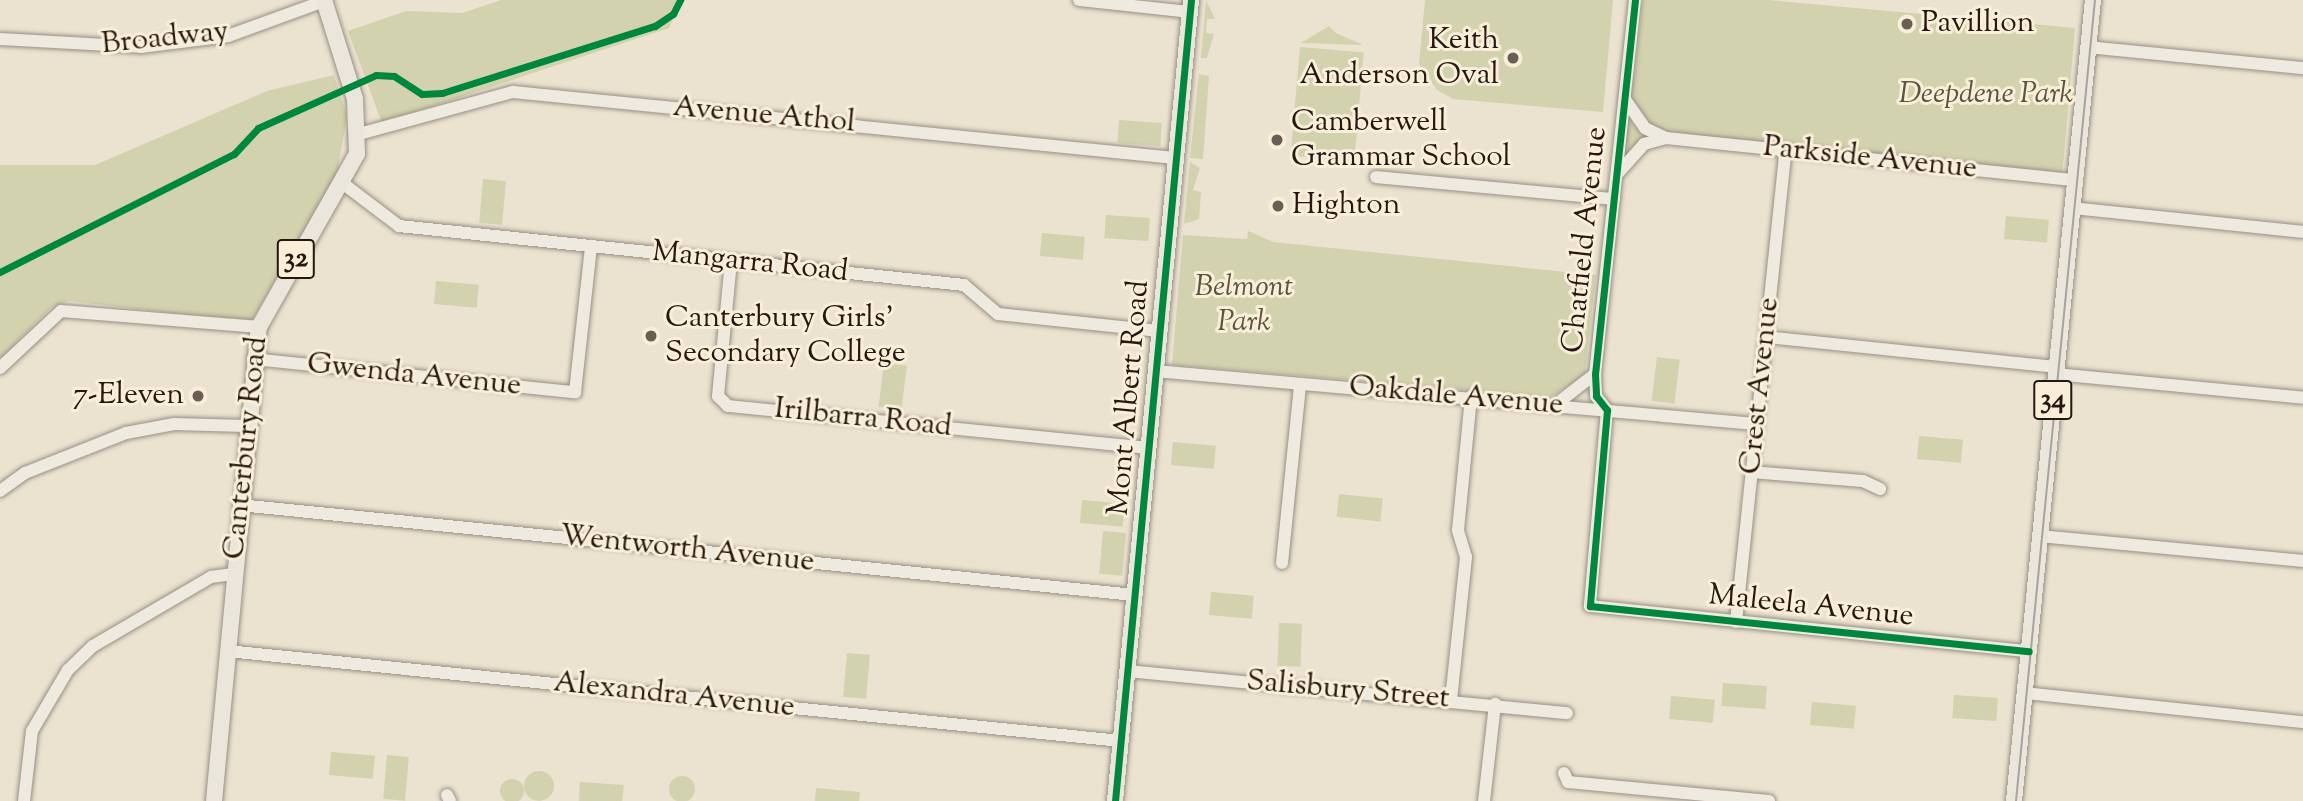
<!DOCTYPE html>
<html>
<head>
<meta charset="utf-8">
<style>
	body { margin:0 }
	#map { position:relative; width:2303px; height:801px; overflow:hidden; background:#ebe2cf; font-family:"Sorts Mill Goudy",serif }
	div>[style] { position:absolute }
	.green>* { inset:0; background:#d2d2ae; transform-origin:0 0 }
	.round { border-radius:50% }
	.roads { filter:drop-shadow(0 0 2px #979084) drop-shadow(0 0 2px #979084) }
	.minor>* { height:12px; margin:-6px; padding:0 6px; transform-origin:6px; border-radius:6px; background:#eeeae0 }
	.major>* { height:16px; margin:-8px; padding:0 8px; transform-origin:8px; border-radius:8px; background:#ebe6dc }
	.tram>* { height:2px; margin:-1px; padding:0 1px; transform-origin:1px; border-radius:1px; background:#a8a39b }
	.cycleway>* { height:7px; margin:-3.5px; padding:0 3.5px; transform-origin:3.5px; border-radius:3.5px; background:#00873e }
	.dots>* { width:19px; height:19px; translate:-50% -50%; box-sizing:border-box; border:4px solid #f9efd9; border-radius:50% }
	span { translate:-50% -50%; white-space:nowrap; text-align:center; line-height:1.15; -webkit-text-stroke:6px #f9efd9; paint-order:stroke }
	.shield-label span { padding:2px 5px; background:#f9efd9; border:2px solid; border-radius:5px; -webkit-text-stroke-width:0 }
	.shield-label { font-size:28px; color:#271711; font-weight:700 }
	.poi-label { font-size:30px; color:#271711 }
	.left { translate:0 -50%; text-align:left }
	.right { translate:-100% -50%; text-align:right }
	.street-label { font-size:30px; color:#271711 }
	.park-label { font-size:30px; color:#5c543e; font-style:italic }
</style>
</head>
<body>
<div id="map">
	<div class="green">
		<div style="clip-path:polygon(501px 0,682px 0,669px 28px,382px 123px,348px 31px,406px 11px,462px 13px)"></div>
		<div style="clip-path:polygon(1206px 0,1215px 19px,1207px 19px,1206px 33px,1214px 34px,1207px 58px,1201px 58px)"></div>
		<div style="clip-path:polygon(1425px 0,1613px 0,1603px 112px,1453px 99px,1437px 90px,1419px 64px)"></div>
		<div style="clip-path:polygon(1643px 0,1768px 0,2075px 28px,2062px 178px,1666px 138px,1633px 118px,1626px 79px,1634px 79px)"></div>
		<div style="clip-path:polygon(1329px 26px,1336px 33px,1363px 45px,1301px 43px)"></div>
		<div style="left:1300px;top:47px;width:64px;height:109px;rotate:5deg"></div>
		<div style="clip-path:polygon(1199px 74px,1209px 76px,1203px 159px,1190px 158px)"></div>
		<div style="clip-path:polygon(334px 75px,347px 116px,337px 173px,251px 322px,69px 301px,51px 308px,0 359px,0 165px,95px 165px,267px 91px)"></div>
		<div style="left:1119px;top:120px;width:43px;height:23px;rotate:4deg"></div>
		<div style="clip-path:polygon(1627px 120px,1649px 138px,1625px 156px)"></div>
		<div style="clip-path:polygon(1190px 162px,1200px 168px,1193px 190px,1201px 192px,1199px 219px,1184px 224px)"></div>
		<div style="left:483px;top:179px;width:23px;height:44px;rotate:5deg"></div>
		<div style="left:1106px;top:215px;width:44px;height:23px;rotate:4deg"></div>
		<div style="left:2006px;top:216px;width:43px;height:23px;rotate:5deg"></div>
		<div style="clip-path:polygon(1248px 231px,1273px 242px,1596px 275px,1585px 375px,1550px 397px,1172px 365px,1183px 235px,1247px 239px)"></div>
		<div style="left:1042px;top:233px;width:43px;height:23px;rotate:5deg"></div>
		<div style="left:436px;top:281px;width:43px;height:23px;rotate:5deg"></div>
		<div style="left:1657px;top:357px;width:23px;height:44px;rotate:7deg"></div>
		<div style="left:884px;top:363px;width:23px;height:44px;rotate:7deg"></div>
		<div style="left:1919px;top:436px;width:44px;height:23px;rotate:5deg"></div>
		<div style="left:1173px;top:442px;width:43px;height:23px;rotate:5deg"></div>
		<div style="left:1339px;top:494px;width:44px;height:23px;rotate:6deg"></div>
		<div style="left:1082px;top:500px;width:43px;height:23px;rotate:5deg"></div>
		<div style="left:1103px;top:531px;width:23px;height:43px;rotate:5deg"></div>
		<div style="left:1211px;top:592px;width:43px;height:23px;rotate:5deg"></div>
		<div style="left:1279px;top:623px;width:23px;height:43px;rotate:2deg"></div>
		<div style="left:847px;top:653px;width:23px;height:44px;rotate:5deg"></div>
		<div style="left:1723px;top:683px;width:44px;height:23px;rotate:4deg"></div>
		<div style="left:1954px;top:695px;width:44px;height:23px;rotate:4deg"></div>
		<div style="left:1671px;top:696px;width:44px;height:23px;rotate:5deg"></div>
		<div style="left:1812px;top:702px;width:44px;height:23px;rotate:5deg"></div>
		<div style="left:331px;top:752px;width:44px;height:23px;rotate:5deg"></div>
		<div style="left:387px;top:755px;width:22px;height:44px;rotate:5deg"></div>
		<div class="round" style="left:524px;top:771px;width:30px;height:30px"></div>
		<div class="round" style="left:669px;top:776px;width:26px;height:26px"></div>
		<div class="round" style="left:500px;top:779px;width:24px;height:24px"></div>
		<div style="clip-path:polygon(580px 782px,624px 785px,622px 801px,579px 801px)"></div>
		<div style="clip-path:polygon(816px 788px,860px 792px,859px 801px,815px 801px)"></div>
	</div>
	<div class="roads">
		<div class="minor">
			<div style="left:1079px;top:0;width:111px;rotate:6.2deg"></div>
			<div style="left:1635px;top:0;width:376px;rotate:96.1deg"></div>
			<div style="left:1595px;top:374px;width:22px;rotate:87deg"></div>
			<div style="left:1596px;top:396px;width:18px;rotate:52deg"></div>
			<div style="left:1607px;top:410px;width:197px;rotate:95deg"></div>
			<div style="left:1590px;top:606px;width:441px;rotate:5.9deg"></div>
			<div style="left:0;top:39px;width:141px;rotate:3.2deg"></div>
			<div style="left:141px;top:47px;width:88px;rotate:-7.2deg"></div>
			<div style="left:228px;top:36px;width:102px;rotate:-20deg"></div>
			<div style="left:2088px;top:47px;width:216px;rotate:5.6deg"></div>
			<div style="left:359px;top:134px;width:160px;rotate:-15.3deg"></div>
			<div style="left:513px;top:92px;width:665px;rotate:5.69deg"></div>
			<div style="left:1666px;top:138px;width:411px;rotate:5.9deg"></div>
			<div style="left:1619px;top:172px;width:38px;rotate:-48deg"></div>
			<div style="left:1644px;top:144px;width:23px;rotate:-15deg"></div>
			<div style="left:1666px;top:138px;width:23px;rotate:-155deg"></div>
			<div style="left:1645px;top:128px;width:33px;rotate:-125deg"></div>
			<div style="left:1376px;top:177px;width:239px;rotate:5.3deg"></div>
			<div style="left:345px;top:185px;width:68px;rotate:37.2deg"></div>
			<div style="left:399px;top:226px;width:568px;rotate:5.96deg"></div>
			<div style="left:964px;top:285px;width:45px;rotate:40.5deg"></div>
			<div style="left:998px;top:314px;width:162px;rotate:6deg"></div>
			<div style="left:2072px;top:208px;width:232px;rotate:5.9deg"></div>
			<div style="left:731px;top:261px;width:136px;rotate:95.5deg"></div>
			<div style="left:718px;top:396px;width:14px;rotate:45deg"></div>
			<div style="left:728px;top:406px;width:422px;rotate:5.7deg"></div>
			<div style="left:1766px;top:337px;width:292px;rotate:5.9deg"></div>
			<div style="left:253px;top:359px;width:324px;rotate:5.9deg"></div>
			<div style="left:575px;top:392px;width:147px;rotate:-83.7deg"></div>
			<div style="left:0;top:368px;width:83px;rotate:-43.1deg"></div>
			<div style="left:61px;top:311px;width:199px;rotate:4.6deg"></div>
			<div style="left:1155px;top:371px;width:603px;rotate:5.04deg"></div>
			<div style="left:2056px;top:374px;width:248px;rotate:5.5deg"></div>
			<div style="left:1555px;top:405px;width:51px;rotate:-37.8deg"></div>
			<div style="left:1751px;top:472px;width:112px;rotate:4.6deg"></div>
			<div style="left:1863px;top:481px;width:19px;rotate:25deg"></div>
			<div style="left:0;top:491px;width:31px;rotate:-36deg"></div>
			<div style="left:25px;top:473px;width:109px;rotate:-21.6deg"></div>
			<div style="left:126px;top:433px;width:49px;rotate:-10.6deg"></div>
			<div style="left:174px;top:424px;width:72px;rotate:1.6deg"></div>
			<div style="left:239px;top:505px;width:900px;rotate:5.74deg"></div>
			<div style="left:2040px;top:536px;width:264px;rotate:5.4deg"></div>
			<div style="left:1282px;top:563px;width:179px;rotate:-84.2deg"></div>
			<div style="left:1736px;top:622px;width:475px;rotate:-84deg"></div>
			<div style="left:227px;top:651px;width:899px;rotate:5.75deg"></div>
			<div style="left:1128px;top:671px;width:441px;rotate:5.5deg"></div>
			<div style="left:2025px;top:693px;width:280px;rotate:6deg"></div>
			<div style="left:1451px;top:700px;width:144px;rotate:-84deg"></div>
			<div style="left:1466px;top:557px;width:28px;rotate:-107deg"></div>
			<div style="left:1458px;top:530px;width:134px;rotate:-84.4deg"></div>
			<div style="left:1564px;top:773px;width:10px;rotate:66deg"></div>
			<div style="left:1568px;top:782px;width:202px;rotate:5.4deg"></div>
			<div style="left:447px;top:795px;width:7px;rotate:63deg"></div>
			<div style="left:24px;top:801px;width:70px;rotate:-83.5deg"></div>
			<div style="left:32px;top:731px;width:71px;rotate:-59.5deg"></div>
			<div style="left:68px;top:670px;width:35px;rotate:-44deg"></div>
			<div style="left:93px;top:646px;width:137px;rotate:-30.3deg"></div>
			<div style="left:211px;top:577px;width:22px;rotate:-8deg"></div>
			<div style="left:1484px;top:801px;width:98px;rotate:-83.5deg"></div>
		</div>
		<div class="major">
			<div style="left:214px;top:801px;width:476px;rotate:-84.6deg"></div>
			<div style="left:259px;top:327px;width:199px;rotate:-60.5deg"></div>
			<div style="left:357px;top:154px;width:55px;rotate:-92.1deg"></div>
			<div style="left:355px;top:99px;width:104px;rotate:-107.4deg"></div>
			<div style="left:1115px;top:801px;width:805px;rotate:-84.58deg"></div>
			<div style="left:2014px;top:801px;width:805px;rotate:-84.37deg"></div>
		</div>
	</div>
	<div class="tram">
		<div style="left:2016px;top:801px;width:805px;rotate:-84.37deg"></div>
	</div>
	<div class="cycleway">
		<div style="left:1635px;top:0;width:376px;rotate:96.1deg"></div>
		<div style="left:1595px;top:374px;width:22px;rotate:87deg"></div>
		<div style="left:1596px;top:396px;width:18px;rotate:52deg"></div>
		<div style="left:1607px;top:410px;width:197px;rotate:95deg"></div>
		<div style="left:1590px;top:606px;width:441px;rotate:5.9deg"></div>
		<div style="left:0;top:272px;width:262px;rotate:-26.8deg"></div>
		<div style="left:234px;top:154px;width:35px;rotate:-47deg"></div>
		<div style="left:258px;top:128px;width:129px;rotate:-24.2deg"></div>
		<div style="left:376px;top:75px;width:18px;rotate:3deg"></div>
		<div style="left:394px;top:76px;width:33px;rotate:33deg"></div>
		<div style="left:422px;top:94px;width:20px;rotate:-3deg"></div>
		<div style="left:442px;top:93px;width:223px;rotate:-17.5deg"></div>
		<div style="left:655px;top:26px;width:22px;rotate:-34deg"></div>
		<div style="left:673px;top:14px;width:16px;rotate:-63deg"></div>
		<div style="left:1115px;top:801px;width:805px;rotate:-84.58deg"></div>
	</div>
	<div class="dots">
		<div style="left:1907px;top:24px;background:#6c5e54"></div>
		<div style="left:1513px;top:58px;background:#6c5e54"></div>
		<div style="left:1277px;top:140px;background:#6c5e54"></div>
		<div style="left:1278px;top:206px;background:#6c5e54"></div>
		<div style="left:651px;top:336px;background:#6c5e54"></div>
		<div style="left:198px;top:396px;background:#6c5e54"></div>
	</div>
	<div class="shield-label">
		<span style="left:296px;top:259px">32</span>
		<span style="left:2053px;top:400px">34</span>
	</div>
	<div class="poi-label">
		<span class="left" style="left:1921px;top:24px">Pavillion</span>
		<span class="right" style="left:1499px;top:58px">Keith<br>Anderson Oval</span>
		<span class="left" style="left:1291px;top:140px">Camberwell<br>Grammar School</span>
		<span class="left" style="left:1292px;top:206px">Highton</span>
		<span class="left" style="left:665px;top:336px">Canterbury Girls'<br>Secondary College</span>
		<span class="right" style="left:184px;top:396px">7-Eleven</span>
	</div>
	<div class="street-label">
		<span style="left:165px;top:39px;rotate:-6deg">Broadway</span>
		<span style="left:764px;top:116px;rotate:5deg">Avenue Athol</span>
		<span style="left:1870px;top:159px;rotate:6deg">Parkside Avenue</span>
		<span style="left:1586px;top:240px;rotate:-84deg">Chatfield Avenue</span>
		<span style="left:750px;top:263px;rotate:6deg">Mangarra Road</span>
		<span style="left:414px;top:376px;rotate:6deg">Gwenda Avenue</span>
		<span style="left:1761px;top:386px;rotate:-84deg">Crest Avenue</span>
		<span style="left:1456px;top:397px;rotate:5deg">Oakdale Avenue</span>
		<span style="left:1130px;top:398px;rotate:-85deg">Mont Albert Road</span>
		<span style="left:863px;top:419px;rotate:6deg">Irilbarra Road</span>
		<span style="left:247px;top:448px;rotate:-84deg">Canterbury Road</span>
		<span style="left:687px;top:550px;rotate:6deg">Wentworth Avenue</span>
		<span style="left:1811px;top:607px;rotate:6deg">Maleela Avenue</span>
		<span style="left:1348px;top:691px;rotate:5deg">Salisbury Street</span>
		<span style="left:674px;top:696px;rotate:6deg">Alexandra Avenue</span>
	</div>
	<div class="park-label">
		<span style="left:1986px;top:95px">Deepdene Park</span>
		<span style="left:1244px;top:305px">Belmont<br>Park</span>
	</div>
</div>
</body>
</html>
